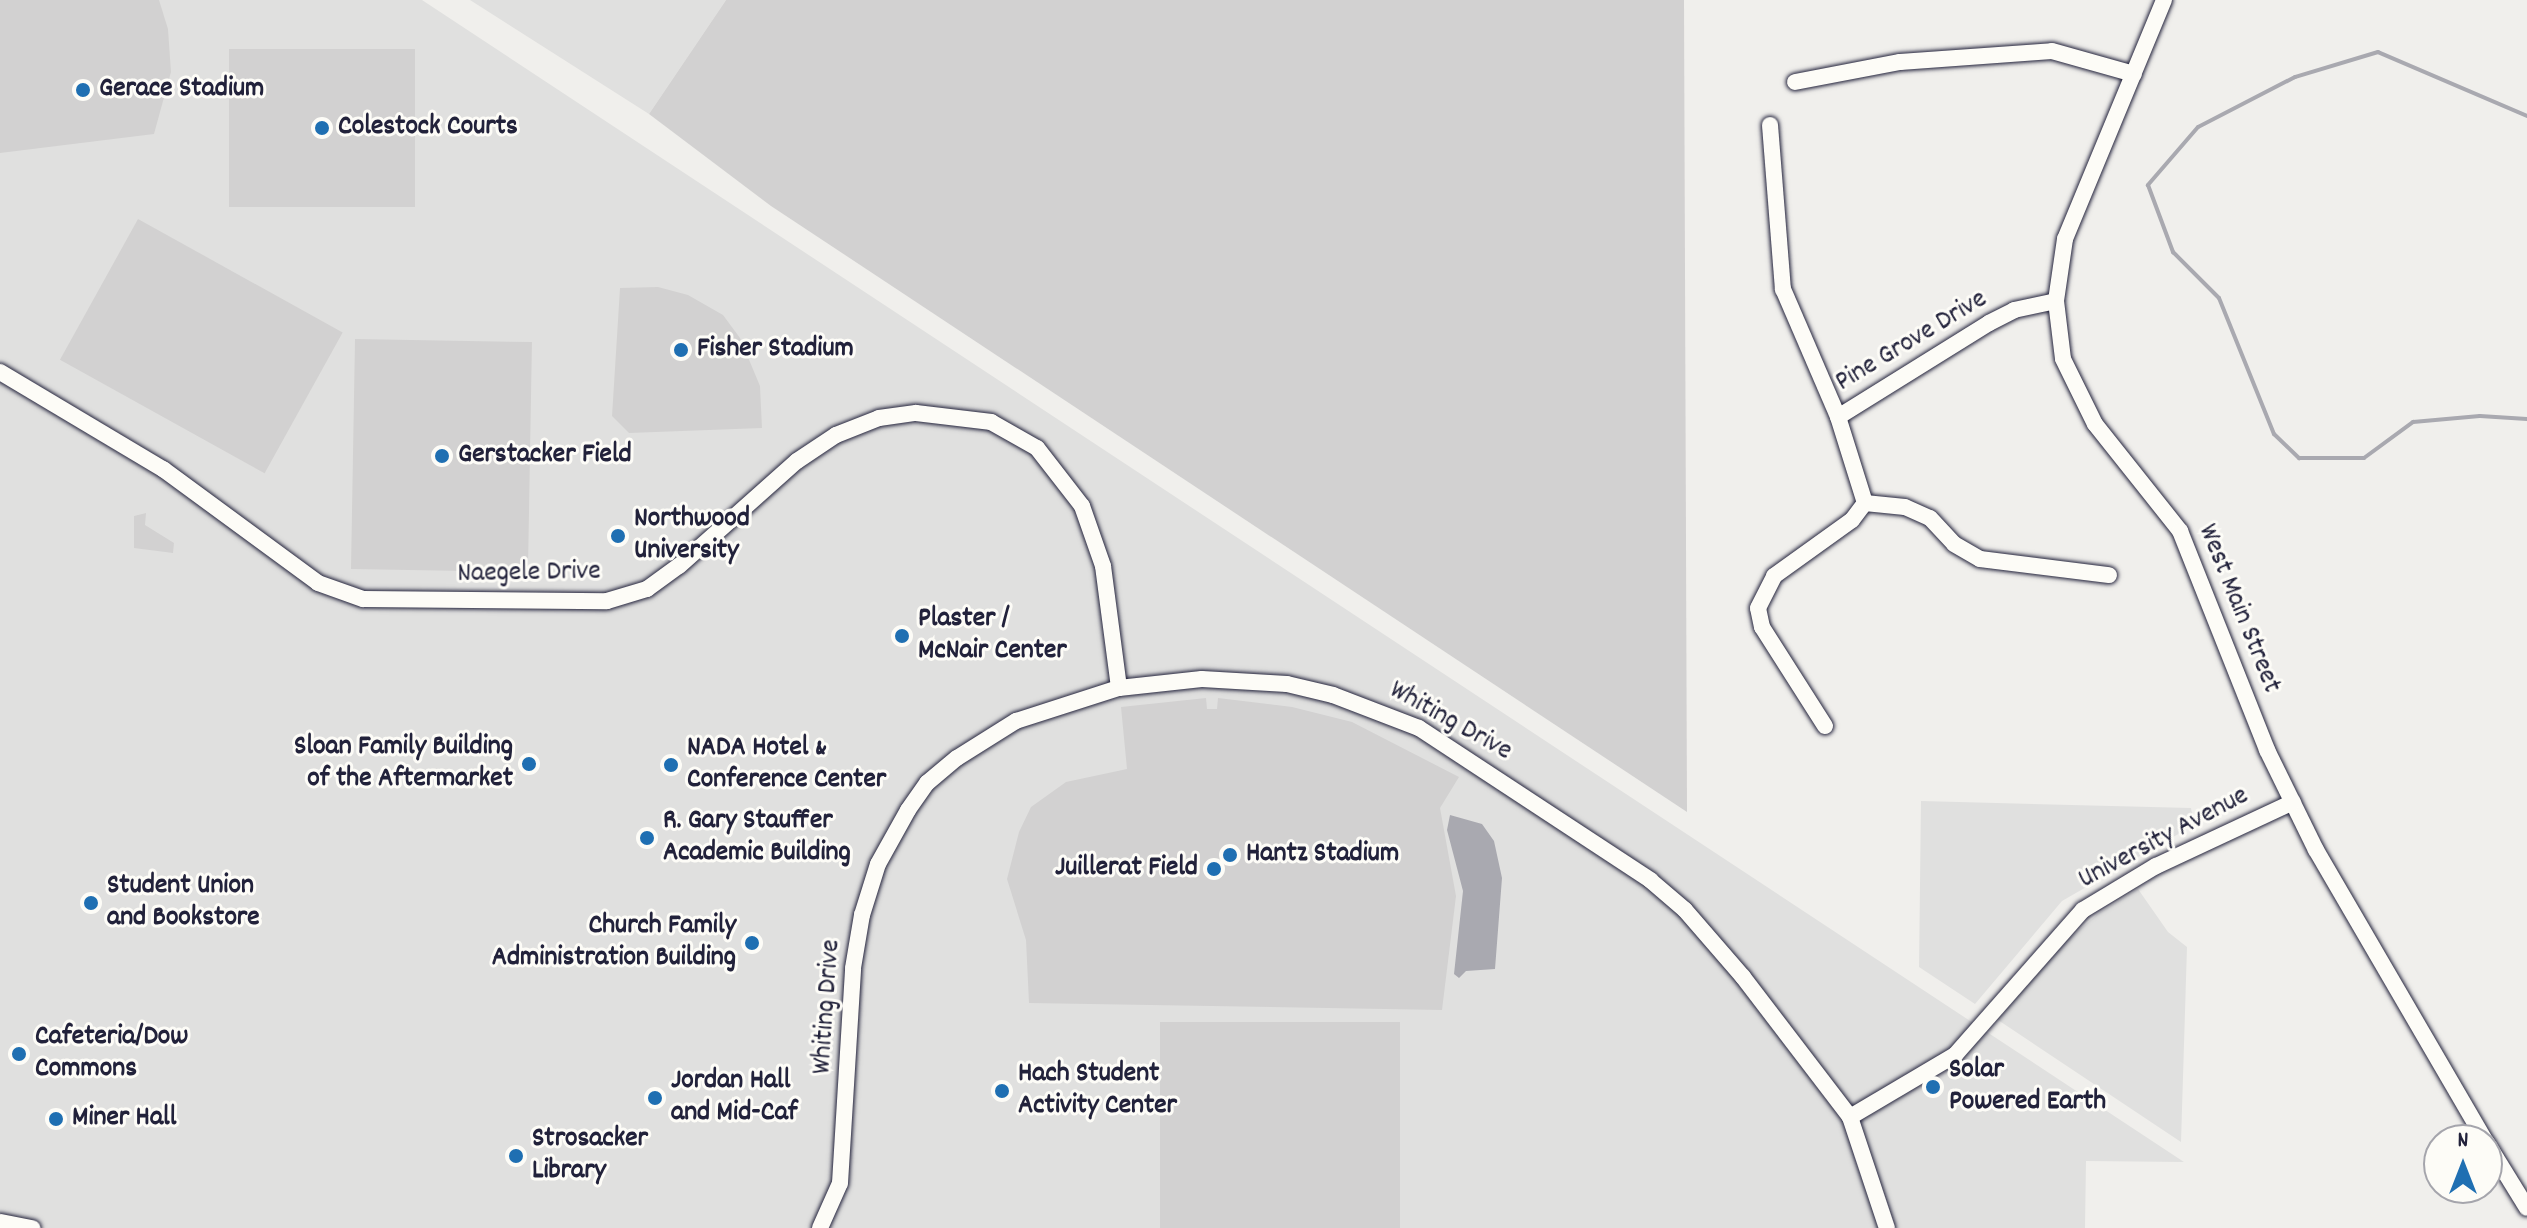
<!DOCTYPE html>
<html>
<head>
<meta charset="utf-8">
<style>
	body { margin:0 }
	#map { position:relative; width:2527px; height:1228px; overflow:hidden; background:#f0efec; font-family:Dekko,sans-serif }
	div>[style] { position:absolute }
	.built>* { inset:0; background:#e0e0df }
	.green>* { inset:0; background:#d2d1d1; transform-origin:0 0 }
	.water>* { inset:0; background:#a9a9b0 }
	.stream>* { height:4px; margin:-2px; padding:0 2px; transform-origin:2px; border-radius:2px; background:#a9a9b0 }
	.roads { filter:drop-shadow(0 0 2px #22223b) drop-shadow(0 0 2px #22223b) }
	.minor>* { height:16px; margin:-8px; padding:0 8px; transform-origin:8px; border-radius:8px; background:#fdfcf7 }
	.dots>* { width:22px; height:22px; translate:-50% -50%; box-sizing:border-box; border:4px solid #fdfcf7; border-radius:50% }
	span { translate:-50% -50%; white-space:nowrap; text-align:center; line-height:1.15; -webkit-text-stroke:6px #fdfcf7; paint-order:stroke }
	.poi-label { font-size:28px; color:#22223b; font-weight:700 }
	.left { translate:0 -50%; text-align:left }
	.right { translate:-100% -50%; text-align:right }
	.street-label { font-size:28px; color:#22223b }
	.north { position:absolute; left:2423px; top:1124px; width:80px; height:80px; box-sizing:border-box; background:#fdfcf7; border:2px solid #a5a5ac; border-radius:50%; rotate:0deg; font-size:22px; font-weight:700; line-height:32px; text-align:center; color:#22223b }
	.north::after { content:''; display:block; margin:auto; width:28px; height:36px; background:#1f6fb2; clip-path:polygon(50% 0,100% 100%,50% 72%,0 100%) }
</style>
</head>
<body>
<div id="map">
	<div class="built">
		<div style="clip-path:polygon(0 0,422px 0,2184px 1162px,2086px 1161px,2085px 1228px,0 1228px)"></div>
		<div style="clip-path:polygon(470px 0,726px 0,649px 114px)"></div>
		<div style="clip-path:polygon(1921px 801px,2191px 808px,2194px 825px,2062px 901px,1975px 1004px,1919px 967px)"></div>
		<div style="clip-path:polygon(2138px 889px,2168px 932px,2187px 947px,2181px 1142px,1998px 1020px,2050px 955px,2099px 913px)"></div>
	</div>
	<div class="green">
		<div style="clip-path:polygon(0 0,159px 0,168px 29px,171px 72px,154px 134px,0 153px)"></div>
		<div style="clip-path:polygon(726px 0,1684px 0,1687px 812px,771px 206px,649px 114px)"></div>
		<div style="left:229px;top:49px;width:186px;height:158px"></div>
		<div style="left:138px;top:219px;width:234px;height:161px;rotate:29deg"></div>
		<div style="clip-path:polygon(658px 287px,688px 295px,723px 315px,740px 338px,760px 386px,762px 428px,629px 433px,612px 416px,620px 288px)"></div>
		<div style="left:355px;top:339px;width:177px;height:230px;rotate:1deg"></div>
		<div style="clip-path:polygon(146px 513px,145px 525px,174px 543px,173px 553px,134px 548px,134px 516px)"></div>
		<div style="clip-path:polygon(1206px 698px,1207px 709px,1217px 709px,1218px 698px,1292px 707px,1352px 722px,1459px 777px,1440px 808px,1456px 896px,1442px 1010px,1029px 1003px,1026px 940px,1007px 879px,1019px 832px,1031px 807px,1066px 782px,1127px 769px,1121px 707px)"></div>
		<div style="left:1160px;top:1022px;width:240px;height:206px"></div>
	</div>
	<div class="water">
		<div style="clip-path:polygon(1450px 815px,1482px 824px,1494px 841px,1502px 878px,1495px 969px,1466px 971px,1459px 978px,1454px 974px,1463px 891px,1447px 830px)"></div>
	</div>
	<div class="stream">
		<div style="left:2527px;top:116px;width:162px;rotate:-156.8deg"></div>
		<div style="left:2378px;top:52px;width:87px;rotate:163.2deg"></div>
		<div style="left:2295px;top:77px;width:109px;rotate:152.7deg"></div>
		<div style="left:2198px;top:127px;width:77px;rotate:130.8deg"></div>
		<div style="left:2148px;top:185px;width:72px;rotate:69.5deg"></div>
		<div style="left:2173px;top:252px;width:65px;rotate:45deg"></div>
		<div style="left:2219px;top:298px;width:147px;rotate:68deg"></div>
		<div style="left:2274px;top:434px;width:35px;rotate:44deg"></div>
		<div style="left:2299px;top:458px;width:65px"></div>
		<div style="left:2364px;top:458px;width:61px;rotate:-36.3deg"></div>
		<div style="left:2413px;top:422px;width:67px;rotate:-5.1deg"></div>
		<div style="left:2480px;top:416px;width:47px;rotate:3.7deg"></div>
	</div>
	<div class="roads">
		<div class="minor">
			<div style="left:2164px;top:0;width:259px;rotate:112.5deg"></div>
			<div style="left:2065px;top:239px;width:63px;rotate:98.3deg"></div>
			<div style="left:2056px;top:301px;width:58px;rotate:83.1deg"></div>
			<div style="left:2063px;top:359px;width:72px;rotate:63.8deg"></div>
			<div style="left:2095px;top:424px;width:137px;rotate:51.5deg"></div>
			<div style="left:2180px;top:531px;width:236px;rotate:68.3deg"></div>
			<div style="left:2267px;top:750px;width:111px;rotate:63.9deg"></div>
			<div style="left:2316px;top:850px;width:336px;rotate:59.8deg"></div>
			<div style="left:1795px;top:82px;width:107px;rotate:-10.8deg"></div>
			<div style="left:1900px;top:62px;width:152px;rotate:-4.1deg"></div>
			<div style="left:2052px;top:51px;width:85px;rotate:15.7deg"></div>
			<div style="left:1770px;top:125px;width:165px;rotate:85.5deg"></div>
			<div style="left:1783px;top:289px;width:139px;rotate:66.7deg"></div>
			<div style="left:0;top:372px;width:190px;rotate:30.8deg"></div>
			<div style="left:163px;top:469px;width:192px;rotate:36.3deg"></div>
			<div style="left:318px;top:583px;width:48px;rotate:19.6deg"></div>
			<div style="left:363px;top:599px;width:244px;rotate:0.5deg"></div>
			<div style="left:607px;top:601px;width:42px;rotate:-16.7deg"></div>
			<div style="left:647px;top:589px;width:39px;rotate:-36deg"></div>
			<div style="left:679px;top:566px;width:158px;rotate:-41.7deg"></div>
			<div style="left:797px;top:461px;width:47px;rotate:-33.7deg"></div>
			<div style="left:836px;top:435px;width:46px;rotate:-21.6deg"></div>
			<div style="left:879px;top:418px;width:37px;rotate:-8deg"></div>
			<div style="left:916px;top:413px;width:76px;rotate:6.8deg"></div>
			<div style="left:991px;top:422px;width:53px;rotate:29.5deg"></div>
			<div style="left:1037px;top:448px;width:73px;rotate:52.2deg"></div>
			<div style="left:1082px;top:506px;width:64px;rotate:70.7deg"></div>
			<div style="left:1103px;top:566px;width:123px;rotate:82.5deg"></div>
			<div style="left:1865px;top:503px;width:40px;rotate:5.7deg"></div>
			<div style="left:1905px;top:507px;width:27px;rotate:24deg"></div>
			<div style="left:1930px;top:518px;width:35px;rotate:47deg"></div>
			<div style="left:1954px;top:544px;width:30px;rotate:30deg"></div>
			<div style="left:1980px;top:559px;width:130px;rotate:7.1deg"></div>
			<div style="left:1825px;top:726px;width:117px;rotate:-122.5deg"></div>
			<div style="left:1762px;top:627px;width:19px;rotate:-102deg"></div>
			<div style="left:1758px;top:608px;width:36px;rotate:-63deg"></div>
			<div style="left:1774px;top:576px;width:96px;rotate:-35.7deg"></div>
			<div style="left:1852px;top:520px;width:21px;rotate:-53deg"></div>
			<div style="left:1865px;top:503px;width:90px;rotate:-107.4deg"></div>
			<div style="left:1838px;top:417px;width:178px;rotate:-31.9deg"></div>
			<div style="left:1989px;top:323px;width:28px;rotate:-27deg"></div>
			<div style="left:2014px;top:310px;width:43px;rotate:-12.1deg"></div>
			<div style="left:1850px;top:1117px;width:122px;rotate:-30.6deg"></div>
			<div style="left:1955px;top:1055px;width:193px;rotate:-48.6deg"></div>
			<div style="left:2083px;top:910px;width:85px;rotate:-31.1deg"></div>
			<div style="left:2156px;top:866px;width:151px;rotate:-25deg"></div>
			<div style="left:2487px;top:1143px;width:76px;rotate:58.4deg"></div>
			<div style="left:0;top:1222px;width:33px;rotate:11deg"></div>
			<div style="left:820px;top:1228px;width:49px;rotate:-66deg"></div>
			<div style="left:840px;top:1183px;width:215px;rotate:-86.5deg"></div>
			<div style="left:853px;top:968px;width:54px;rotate:-80.4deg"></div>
			<div style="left:862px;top:915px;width:53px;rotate:-72.6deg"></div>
			<div style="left:878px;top:864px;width:62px;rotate:-60.9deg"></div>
			<div style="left:908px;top:810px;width:33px;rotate:-55deg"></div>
			<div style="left:927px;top:783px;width:39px;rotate:-40deg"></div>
			<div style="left:957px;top:758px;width:70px;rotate:-32.1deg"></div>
			<div style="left:1016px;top:721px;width:108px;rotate:-17.8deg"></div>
			<div style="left:1119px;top:688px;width:83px;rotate:-6.2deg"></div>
			<div style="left:1202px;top:679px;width:85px;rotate:3.4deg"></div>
			<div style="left:1287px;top:684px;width:47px;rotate:13.4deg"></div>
			<div style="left:1333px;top:695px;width:92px;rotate:21deg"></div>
			<div style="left:1419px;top:728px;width:277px;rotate:33.3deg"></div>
			<div style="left:1650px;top:880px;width:46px;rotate:40.6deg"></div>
			<div style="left:1685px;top:910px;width:89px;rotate:49.1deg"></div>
			<div style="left:1743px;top:977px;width:176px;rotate:52.6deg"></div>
			<div style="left:1850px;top:1117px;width:117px;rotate:71.6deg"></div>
		</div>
	</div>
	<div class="dots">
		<div style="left:83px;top:90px;background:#1f6fb2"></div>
		<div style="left:322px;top:128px;background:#1f6fb2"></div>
		<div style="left:681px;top:350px;background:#1f6fb2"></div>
		<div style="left:442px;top:456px;background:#1f6fb2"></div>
		<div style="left:618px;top:536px;background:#1f6fb2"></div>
		<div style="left:902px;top:636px;background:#1f6fb2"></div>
		<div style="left:529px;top:764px;background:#1f6fb2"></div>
		<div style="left:671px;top:765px;background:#1f6fb2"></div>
		<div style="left:647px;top:838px;background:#1f6fb2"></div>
		<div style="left:1230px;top:855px;background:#1f6fb2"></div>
		<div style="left:1214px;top:869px;background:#1f6fb2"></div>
		<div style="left:91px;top:903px;background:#1f6fb2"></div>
		<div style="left:752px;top:943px;background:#1f6fb2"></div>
		<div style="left:19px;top:1054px;background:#1f6fb2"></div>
		<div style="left:1933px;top:1087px;background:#1f6fb2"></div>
		<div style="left:1002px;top:1091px;background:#1f6fb2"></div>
		<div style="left:655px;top:1098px;background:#1f6fb2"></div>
		<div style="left:56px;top:1119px;background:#1f6fb2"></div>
		<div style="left:516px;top:1156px;background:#1f6fb2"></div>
	</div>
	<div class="poi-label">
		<span class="left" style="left:99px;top:90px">Gerace Stadium</span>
		<span class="left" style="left:338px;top:128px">Colestock Courts</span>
		<span class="left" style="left:697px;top:350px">Fisher Stadium</span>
		<span class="left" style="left:458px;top:456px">Gerstacker Field</span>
		<span class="left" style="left:634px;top:536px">Northwood<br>University</span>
		<span class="left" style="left:918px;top:636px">Plaster /<br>McNair Center</span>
		<span class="right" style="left:513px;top:764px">Sloan Family Building<br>of the Aftermarket</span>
		<span class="left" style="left:687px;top:765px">NADA Hotel &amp;<br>Conference Center</span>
		<span class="left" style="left:663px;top:838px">R. Gary Stauffer<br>Academic Building</span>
		<span class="left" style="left:1246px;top:855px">Hantz Stadium</span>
		<span class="right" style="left:1198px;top:869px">Juillerat Field</span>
		<span class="left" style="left:107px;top:903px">Student Union<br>and Bookstore</span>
		<span class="right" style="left:736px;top:943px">Church Family<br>Administration Building</span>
		<span class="left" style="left:35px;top:1054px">Cafeteria/Dow<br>Commons</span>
		<span class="left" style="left:1949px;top:1087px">Solar<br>Powered Earth</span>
		<span class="left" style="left:1018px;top:1091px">Hach Student<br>Activity Center</span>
		<span class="left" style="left:671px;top:1098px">Jordan Hall<br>and Mid-Caf</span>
		<span class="left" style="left:72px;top:1119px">Miner Hall</span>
		<span class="left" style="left:532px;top:1156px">Strosacker<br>Library</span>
	</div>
	<div class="street-label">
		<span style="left:1912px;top:342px;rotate:-31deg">Pine Grove Drive</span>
		<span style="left:529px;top:574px;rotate:-1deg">Naegele Drive</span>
		<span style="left:2238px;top:609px;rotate:68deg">West Main Street</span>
		<span style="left:1450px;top:722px;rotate:29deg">Whiting Drive</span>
		<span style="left:2164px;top:839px;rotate:-28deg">University Avenue</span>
		<span style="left:828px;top:1007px;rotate:-86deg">Whiting Drive</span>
	</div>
	<div class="north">N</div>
</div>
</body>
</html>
